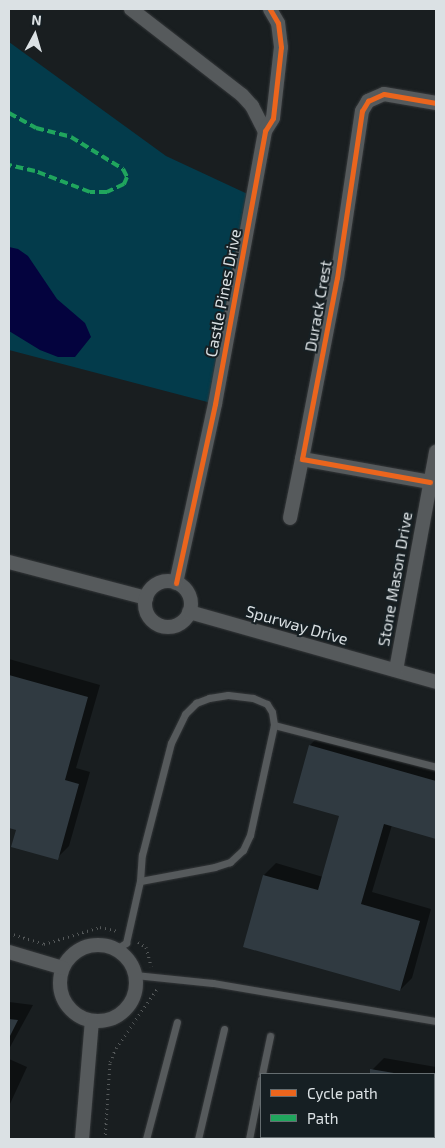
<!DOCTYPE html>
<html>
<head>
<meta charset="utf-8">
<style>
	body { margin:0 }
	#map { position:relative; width:445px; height:1148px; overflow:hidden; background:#191e20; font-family:"Exo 2",sans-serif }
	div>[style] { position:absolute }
	.green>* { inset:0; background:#033b4b }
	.water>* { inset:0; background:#04033e }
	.shadow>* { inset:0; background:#0007 }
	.building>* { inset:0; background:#303a41 }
	.path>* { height:3px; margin-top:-1.5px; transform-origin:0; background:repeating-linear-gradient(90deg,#55595a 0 1px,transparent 0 5px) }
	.roads { filter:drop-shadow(0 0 1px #343739) drop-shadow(0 0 1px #343739) }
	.lane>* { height:7px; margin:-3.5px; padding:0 3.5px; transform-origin:3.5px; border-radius:3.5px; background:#565a5c }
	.street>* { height:14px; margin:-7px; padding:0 7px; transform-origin:7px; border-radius:7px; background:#565a5c }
	.street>.ring { margin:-7px; padding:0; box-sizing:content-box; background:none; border:14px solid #565a5c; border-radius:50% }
	.quiet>* { height:4px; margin-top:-2px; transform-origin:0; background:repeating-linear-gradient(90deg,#20a55d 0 8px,transparent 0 12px) }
	.cycleway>* { height:5px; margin:-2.5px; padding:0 2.5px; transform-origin:2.5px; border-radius:2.5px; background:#eb651d }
	span { translate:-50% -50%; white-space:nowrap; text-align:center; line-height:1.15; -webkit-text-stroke:4px #161f23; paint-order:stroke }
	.street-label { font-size:16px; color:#dbe1e4 }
	.frame { position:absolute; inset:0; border:10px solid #dbe1e4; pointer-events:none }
	.legend { position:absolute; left:260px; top:1073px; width:175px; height:65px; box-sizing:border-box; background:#161f23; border:1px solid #656d70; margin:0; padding:6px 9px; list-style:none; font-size:15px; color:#dbe1e4 }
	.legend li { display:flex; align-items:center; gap:10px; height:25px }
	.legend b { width:25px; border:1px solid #656d70 }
	.north { position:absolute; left:10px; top:10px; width:50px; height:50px; -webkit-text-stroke:4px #161f23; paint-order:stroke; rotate:6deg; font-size:14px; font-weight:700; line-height:20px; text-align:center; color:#dbe1e4 }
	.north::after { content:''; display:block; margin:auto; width:18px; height:22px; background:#dbe1e4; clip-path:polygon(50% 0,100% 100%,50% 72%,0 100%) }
</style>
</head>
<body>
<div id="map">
	<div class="green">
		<div style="clip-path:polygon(9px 42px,166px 156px,254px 197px,215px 404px,9px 350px)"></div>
	</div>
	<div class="water">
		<div style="clip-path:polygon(9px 247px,18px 249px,28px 256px,57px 299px,85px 323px,91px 337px,75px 357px,58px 357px,40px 350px,9px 331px)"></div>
	</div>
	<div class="shadow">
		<div style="clip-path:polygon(9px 659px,100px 685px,76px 768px,90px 772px,69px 846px,57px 858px,17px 830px,9px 827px)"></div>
		<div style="clip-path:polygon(322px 733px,436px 765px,436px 838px,392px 825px,372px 892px,431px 909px,412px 978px,400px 990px,264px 875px,276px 863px,323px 877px,341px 815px,310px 745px)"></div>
		<div style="clip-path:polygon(9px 1002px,33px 1005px,9px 1049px)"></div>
		<div style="clip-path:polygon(384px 1058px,436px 1067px,436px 1139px,366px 1139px,366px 1137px,434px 1137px,434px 1074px,371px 1074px,372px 1070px)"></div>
		<div style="clip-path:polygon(9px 1059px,27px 1067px,9px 1106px)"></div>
	</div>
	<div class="building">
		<div style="clip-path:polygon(9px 675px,88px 697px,65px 780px,79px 784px,58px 860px,11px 847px,16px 830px,9px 828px)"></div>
		<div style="clip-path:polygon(309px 745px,436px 781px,436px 839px,384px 824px,361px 904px,420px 921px,400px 991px,243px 947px,263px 875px,318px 890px,339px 816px,293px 803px)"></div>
		<div style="clip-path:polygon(9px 1019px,18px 1020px,9px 1038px)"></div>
		<div style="clip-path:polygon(370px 1069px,394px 1073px,394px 1074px,370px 1074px)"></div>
		<div style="clip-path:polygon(434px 1080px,436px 1081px,436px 1139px,365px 1139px,365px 1137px,434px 1137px)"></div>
	</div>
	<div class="path">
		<div style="left:9px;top:933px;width:37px;rotate:17deg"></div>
		<div style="left:44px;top:944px;width:59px;rotate:-16.9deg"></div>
		<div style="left:100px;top:927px;width:17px;rotate:13deg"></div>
		<div style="left:138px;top:942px;width:9px;rotate:32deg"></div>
		<div style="left:146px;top:947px;width:20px;rotate:75deg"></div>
		<div style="left:105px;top:1139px;width:77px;rotate:-86.3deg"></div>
		<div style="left:110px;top:1062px;width:15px;rotate:-67deg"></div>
		<div style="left:116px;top:1048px;width:72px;rotate:-55.2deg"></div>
	</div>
	<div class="roads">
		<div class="lane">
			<div style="left:274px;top:725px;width:167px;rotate:14.5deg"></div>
			<div style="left:116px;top:949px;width:12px;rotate:-31deg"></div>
			<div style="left:126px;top:943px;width:64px;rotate:-77.3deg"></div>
			<div style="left:140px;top:881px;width:26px;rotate:-86deg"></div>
			<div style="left:142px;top:855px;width:116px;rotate:-75.5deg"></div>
			<div style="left:171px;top:743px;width:32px;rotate:-64deg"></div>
			<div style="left:185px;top:714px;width:16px;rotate:-45deg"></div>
			<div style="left:196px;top:703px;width:14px;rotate:-21deg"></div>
			<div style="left:209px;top:698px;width:19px;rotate:-9deg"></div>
			<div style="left:228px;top:695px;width:25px;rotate:7deg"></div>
			<div style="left:253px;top:698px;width:15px;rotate:23deg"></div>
			<div style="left:267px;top:704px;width:9px;rotate:58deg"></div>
			<div style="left:272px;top:712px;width:13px;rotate:81deg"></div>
			<div style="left:274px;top:725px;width:113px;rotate:102.3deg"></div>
			<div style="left:250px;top:835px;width:17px;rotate:115deg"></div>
			<div style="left:243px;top:850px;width:18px;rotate:137deg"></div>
			<div style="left:230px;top:862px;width:16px;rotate:162deg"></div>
			<div style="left:215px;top:867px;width:76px;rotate:169.4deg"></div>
			<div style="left:135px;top:975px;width:78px;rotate:5.9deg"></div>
			<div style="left:213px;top:983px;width:226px;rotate:9.7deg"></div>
			<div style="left:262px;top:1074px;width:39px;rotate:-78deg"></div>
			<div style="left:146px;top:1139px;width:121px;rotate:-75.2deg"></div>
			<div style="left:198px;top:1139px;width:113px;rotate:-76.7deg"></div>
			<div style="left:249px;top:1139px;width:61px;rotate:-78.7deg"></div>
		</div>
		<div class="street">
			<div style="left:131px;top:9px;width:140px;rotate:37.8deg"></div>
			<div style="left:242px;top:95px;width:15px;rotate:48deg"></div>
			<div style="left:252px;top:106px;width:28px;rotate:63deg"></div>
			<div style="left:430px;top:482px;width:130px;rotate:-169.8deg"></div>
			<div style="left:302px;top:459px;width:184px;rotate:-79.1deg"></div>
			<div style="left:337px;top:278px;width:169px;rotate:-81.5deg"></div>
			<div style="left:362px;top:111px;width:12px;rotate:-59deg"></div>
			<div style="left:368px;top:101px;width:17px;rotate:-24deg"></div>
			<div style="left:384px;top:94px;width:53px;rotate:9.8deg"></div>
			<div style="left:290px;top:518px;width:60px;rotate:-78.5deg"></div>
			<div style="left:9px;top:562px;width:142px;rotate:14.7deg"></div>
			<div class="ring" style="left:145px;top:581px;width:32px;height:32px"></div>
			<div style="left:176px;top:583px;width:183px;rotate:-77.7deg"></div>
			<div style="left:215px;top:404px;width:278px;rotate:-79.6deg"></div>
			<div style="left:265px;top:131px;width:15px;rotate:-58deg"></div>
			<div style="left:273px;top:118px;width:71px;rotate:-83.6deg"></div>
			<div style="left:281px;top:47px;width:24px;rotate:-97deg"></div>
			<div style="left:278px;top:23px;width:16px;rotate:-120deg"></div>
			<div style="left:189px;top:612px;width:257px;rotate:15.8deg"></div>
			<div style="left:396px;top:670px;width:222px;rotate:-79.6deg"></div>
			<div class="ring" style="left:60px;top:945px;width:62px;height:62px"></div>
			<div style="left:9px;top:952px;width:56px;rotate:16.5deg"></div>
			<div style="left:82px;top:1139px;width:118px;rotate:-85.2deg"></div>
		</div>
	</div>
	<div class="quiet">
		<div style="left:9px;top:113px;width:31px;rotate:29deg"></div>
		<div style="left:36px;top:128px;width:36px;rotate:14deg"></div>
		<div style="left:71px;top:137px;width:61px;rotate:31.6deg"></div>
		<div style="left:123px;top:169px;width:9px;rotate:63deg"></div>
		<div style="left:127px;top:177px;width:8px;rotate:113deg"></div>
		<div style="left:124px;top:184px;width:19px;rotate:155deg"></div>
		<div style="left:107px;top:192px;width:17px;rotate:180deg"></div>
		<div style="left:90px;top:192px;width:59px;rotate:-159.1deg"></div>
		<div style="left:35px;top:171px;width:27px;rotate:-167deg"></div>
	</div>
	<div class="cycleway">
		<div style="left:430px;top:482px;width:130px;rotate:-169.8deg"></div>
		<div style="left:302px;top:459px;width:184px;rotate:-79.1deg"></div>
		<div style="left:337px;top:278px;width:169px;rotate:-81.5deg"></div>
		<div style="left:362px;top:111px;width:12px;rotate:-59deg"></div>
		<div style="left:368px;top:101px;width:17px;rotate:-24deg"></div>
		<div style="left:384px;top:94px;width:53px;rotate:9.8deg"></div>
		<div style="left:176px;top:583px;width:183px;rotate:-77.7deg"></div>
		<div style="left:215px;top:404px;width:278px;rotate:-79.6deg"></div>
		<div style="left:265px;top:131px;width:15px;rotate:-58deg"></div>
		<div style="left:273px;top:118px;width:71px;rotate:-83.6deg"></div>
		<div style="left:281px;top:47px;width:24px;rotate:-97deg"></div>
		<div style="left:278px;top:23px;width:16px;rotate:-120deg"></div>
	</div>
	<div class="street-label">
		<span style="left:223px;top:293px;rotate:-79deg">Castle Pines Drive</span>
		<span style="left:318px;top:306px;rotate:-80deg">Durack Crest</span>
		<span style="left:395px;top:579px;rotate:-80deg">Stone Mason Drive</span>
		<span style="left:297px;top:625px;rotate:16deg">Spurway Drive</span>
	</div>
	<div class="frame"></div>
	<ul class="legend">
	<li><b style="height:6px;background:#eb651d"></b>Cycle path</li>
	<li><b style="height:6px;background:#20a55d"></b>Path</li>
	</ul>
	<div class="north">N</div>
</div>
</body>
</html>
